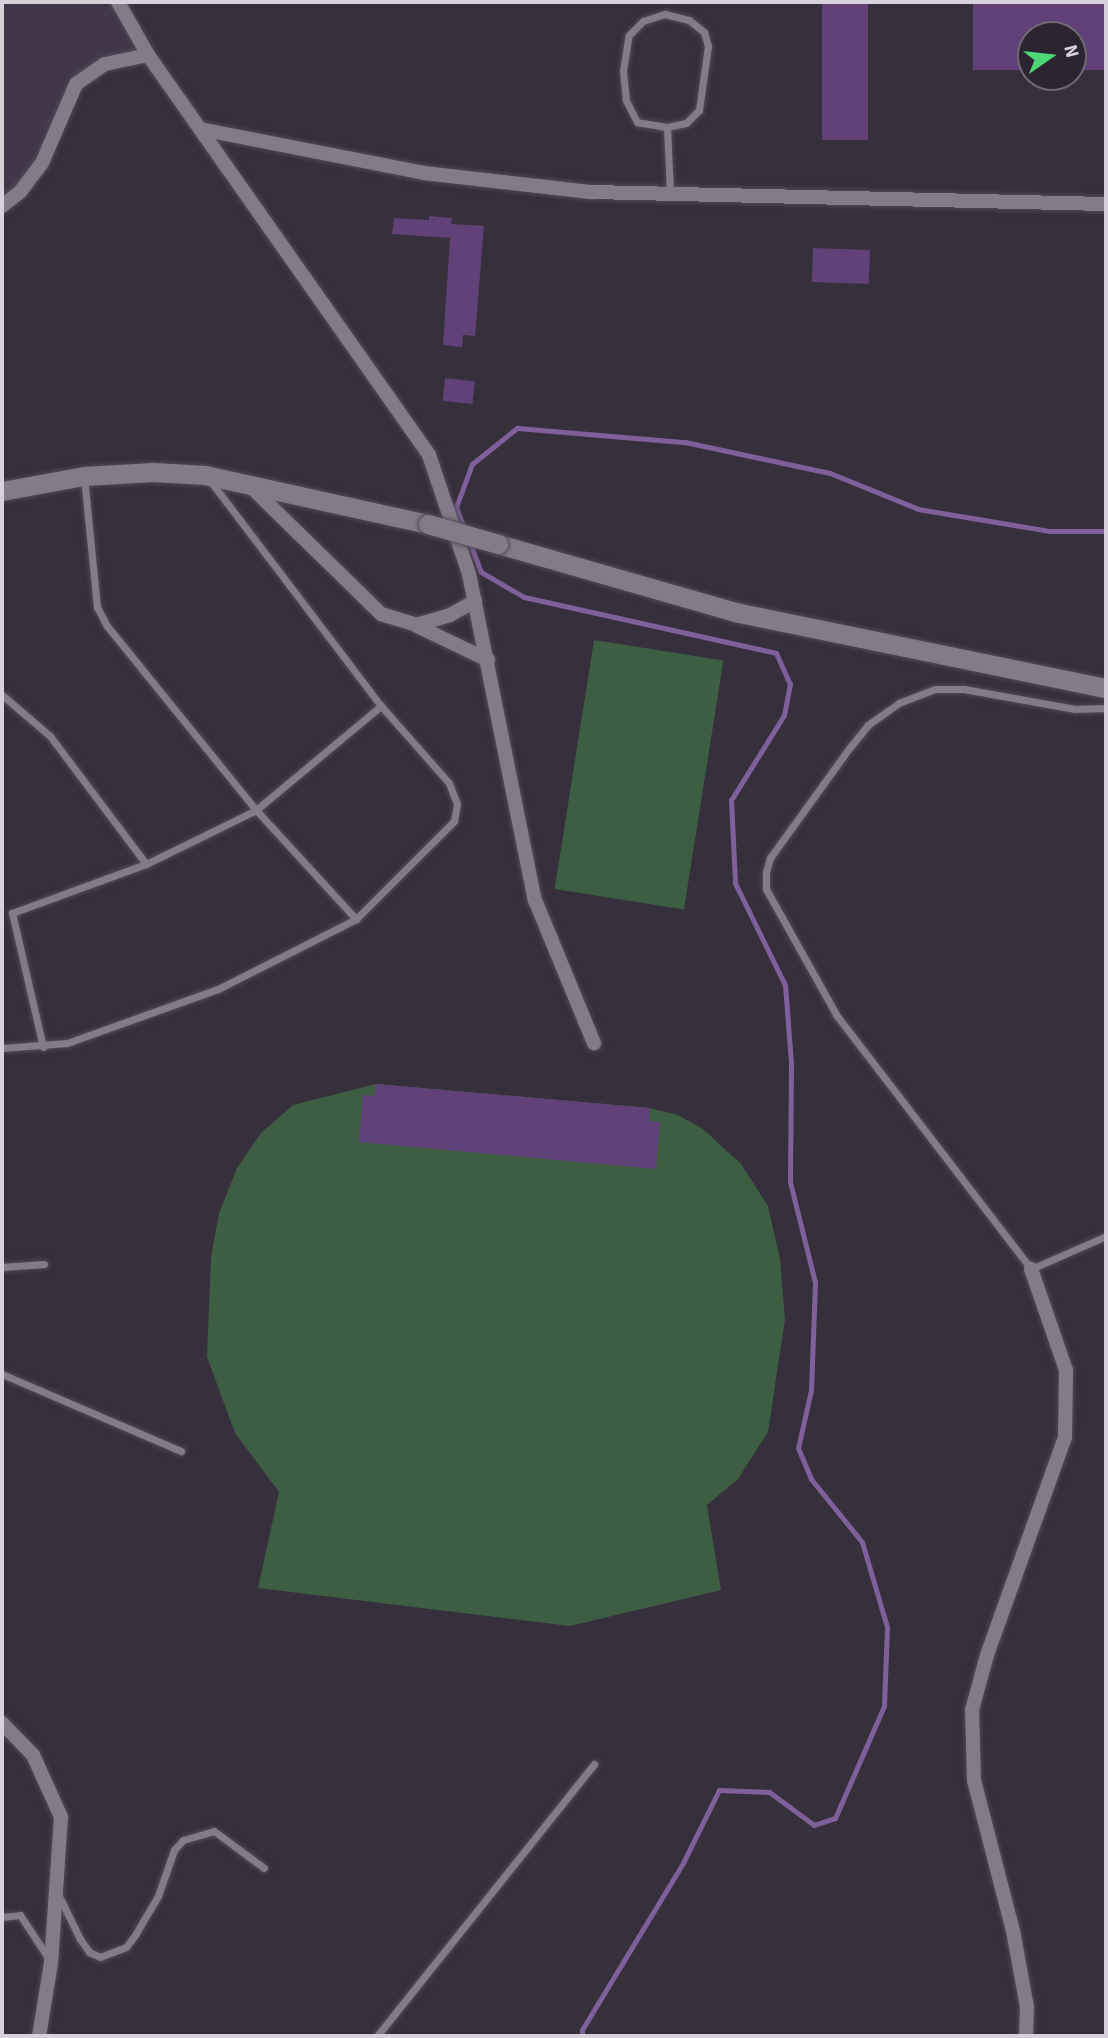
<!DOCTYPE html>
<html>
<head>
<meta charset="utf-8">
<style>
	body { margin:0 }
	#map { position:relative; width:1108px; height:2038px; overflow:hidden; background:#362f3c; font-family:"Source Sans 3",sans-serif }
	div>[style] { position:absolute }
	.built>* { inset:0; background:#413749 }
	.green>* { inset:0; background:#3d5e43; transform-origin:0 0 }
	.stream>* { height:5px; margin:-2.5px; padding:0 2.5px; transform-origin:2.5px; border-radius:2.5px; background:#80609a }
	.building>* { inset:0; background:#604178; transform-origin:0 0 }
	.roads { filter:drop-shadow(0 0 2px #514b56) drop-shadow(0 0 2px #514b56) }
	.lane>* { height:7px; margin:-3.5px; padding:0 3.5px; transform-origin:3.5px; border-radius:3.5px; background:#837b8a }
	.street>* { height:14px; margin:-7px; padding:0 7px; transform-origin:7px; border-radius:7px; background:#837b8a }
	.secondary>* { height:19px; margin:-9.5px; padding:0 9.5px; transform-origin:9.5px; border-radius:9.5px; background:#837b8a }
	.bridges { filter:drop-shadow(0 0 2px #514b56) drop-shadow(0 0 2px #514b56) }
	.secondary-bridge>* { height:19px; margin:-9.5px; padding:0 9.5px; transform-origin:9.5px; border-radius:9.5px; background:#837b8a }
	span { translate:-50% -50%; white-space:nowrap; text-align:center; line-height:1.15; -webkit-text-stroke:6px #2c2531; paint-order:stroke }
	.frame { position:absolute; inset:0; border:4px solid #d6d1da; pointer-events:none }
	.north { position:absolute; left:1017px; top:21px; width:70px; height:70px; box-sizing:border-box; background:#2c2531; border:2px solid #706a75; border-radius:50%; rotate:76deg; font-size:19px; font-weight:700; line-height:28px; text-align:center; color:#d6d1da }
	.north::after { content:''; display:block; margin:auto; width:24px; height:32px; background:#4dd676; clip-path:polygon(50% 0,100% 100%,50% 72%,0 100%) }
</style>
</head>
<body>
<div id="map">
	<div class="built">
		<div style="clip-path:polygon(2px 2px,118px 2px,148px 55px,88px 73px,55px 136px,2px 206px)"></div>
	</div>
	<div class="green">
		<div style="left:594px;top:640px;width:131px;height:252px;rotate:9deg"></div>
		<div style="clip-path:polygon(376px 1084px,650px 1108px,678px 1115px,703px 1129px,741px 1164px,768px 1206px,780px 1259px,785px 1319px,768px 1432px,738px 1479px,707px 1505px,721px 1590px,570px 1626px,258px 1588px,279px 1492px,235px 1433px,207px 1357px,211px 1257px,219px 1213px,237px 1168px,261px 1133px,293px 1105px)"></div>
	</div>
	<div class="stream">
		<div style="left:464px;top:528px;width:22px;rotate:-111deg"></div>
		<div style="left:456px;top:507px;width:46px;rotate:-69.6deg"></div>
		<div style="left:472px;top:464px;width:58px;rotate:-38.7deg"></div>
		<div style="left:517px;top:428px;width:169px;rotate:4.8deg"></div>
		<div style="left:685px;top:442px;width:148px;rotate:12.1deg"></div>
		<div style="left:830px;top:473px;width:95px;rotate:22.2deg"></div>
		<div style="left:918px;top:509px;width:134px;rotate:9.5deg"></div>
		<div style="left:1050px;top:531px;width:56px"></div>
		<div style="left:469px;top:541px;width:33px;rotate:69deg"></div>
		<div style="left:481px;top:572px;width:50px;rotate:30.2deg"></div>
		<div style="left:524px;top:597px;width:258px;rotate:12.5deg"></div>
		<div style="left:776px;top:653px;width:34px;rotate:66deg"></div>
		<div style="left:790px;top:684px;width:32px;rotate:101deg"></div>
		<div style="left:784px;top:715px;width:100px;rotate:121.9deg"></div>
		<div style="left:731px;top:800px;width:83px;rotate:87.2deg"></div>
		<div style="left:735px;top:883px;width:114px;rotate:63.9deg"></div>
		<div style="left:785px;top:985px;width:78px;rotate:85.6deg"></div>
		<div style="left:791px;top:1063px;width:119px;rotate:90.5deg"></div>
		<div style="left:790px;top:1182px;width:103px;rotate:76deg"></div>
		<div style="left:815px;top:1282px;width:108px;rotate:92.1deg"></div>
		<div style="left:811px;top:1390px;width:59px;rotate:102.6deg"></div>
		<div style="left:798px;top:1448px;width:34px;rotate:67deg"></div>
		<div style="left:811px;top:1479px;width:81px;rotate:51deg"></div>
		<div style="left:862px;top:1542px;width:89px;rotate:73.6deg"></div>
		<div style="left:887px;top:1627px;width:79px;rotate:92.2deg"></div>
		<div style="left:884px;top:1706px;width:122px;rotate:113.6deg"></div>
		<div style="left:835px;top:1818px;width:22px;rotate:162deg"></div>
		<div style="left:814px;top:1825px;width:56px;rotate:-143.7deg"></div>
		<div style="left:769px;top:1792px;width:50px;rotate:-177.7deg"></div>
		<div style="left:719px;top:1790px;width:81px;rotate:116.3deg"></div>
		<div style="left:683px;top:1863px;width:195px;rotate:121.2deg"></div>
		<div style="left:582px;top:2030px;width:6px;rotate:90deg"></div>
	</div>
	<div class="building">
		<div style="left:822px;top:2px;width:46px;height:138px"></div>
		<div style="clip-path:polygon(973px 2px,1106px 2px,1106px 70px,1073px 70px,1073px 35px,1031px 35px,1031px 70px,973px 70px)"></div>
		<div style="clip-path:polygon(429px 216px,452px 218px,451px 224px,484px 226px,475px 336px,463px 335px,462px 347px,443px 345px,450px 238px,392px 234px,394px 218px,429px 220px)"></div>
		<div style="left:813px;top:248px;width:57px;height:34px;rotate:2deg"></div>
		<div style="left:445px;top:378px;width:30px;height:23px;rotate:6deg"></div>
		<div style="clip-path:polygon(376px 1084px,650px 1108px,649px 1121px,660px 1122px,656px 1169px,359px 1142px,363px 1095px,375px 1096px)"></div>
	</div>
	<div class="roads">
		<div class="lane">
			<div style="left:665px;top:14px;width:25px;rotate:14deg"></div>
			<div style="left:689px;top:20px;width:19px;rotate:39deg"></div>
			<div style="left:704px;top:32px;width:15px;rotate:74deg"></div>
			<div style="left:708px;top:46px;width:65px;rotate:98deg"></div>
			<div style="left:699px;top:110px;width:18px;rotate:135deg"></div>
			<div style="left:686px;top:123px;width:19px;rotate:168deg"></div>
			<div style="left:667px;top:127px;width:30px;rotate:-171deg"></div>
			<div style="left:637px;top:122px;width:25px;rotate:-117deg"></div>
			<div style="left:626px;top:100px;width:29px;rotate:-96deg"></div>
			<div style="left:623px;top:71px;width:36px;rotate:-81deg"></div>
			<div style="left:629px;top:35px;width:20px;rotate:-45deg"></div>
			<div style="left:643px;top:21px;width:23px;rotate:-18deg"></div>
			<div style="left:667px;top:127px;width:67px;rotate:87.4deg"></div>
			<div style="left:84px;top:477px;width:131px;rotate:84.3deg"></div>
			<div style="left:97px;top:607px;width:21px;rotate:62deg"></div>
			<div style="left:107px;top:626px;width:237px;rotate:51deg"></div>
			<div style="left:256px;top:810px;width:148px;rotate:47.5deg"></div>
			<div style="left:2px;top:695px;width:63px;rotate:40.5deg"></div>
			<div style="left:50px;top:736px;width:160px;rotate:53.1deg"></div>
			<div style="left:1106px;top:708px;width:31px;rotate:178deg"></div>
			<div style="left:1075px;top:709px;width:113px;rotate:-169.8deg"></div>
			<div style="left:964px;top:689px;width:29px;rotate:180deg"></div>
			<div style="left:935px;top:689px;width:39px;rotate:159deg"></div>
			<div style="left:899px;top:703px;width:38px;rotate:145deg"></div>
			<div style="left:868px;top:725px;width:28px;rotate:129deg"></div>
			<div style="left:850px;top:747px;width:137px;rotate:125.8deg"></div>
			<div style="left:770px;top:858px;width:15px;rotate:106deg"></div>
			<div style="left:766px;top:872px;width:17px;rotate:90deg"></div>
			<div style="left:766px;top:889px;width:145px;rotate:60.8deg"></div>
			<div style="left:837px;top:1016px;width:319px;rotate:52.5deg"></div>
			<div style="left:1031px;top:1269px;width:82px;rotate:-23.7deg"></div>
			<div style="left:43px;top:1047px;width:138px;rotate:-103deg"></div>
			<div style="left:12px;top:913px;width:143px;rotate:-20.1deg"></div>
			<div style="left:146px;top:864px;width:123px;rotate:-26.1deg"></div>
			<div style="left:256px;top:810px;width:163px;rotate:-39.8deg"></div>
			<div style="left:2px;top:1048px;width:65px;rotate:-4.4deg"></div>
			<div style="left:67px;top:1043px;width:160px;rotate:-19.7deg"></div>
			<div style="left:218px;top:989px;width:155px;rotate:-26.9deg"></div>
			<div style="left:356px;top:919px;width:139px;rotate:-45deg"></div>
			<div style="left:454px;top:821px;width:17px;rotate:-80deg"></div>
			<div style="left:457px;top:804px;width:22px;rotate:-111deg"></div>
			<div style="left:449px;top:783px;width:103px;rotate:-131.4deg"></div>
			<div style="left:381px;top:706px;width:285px;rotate:-127.2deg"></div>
			<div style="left:2px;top:1267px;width:42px;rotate:-4.1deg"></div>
			<div style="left:2px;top:1374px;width:195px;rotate:23.3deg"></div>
			<div style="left:59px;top:1896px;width:48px;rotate:64deg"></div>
			<div style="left:80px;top:1939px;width:16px;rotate:55deg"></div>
			<div style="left:89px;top:1952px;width:12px;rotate:24deg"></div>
			<div style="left:100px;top:1957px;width:28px;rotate:-21deg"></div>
			<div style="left:126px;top:1947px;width:15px;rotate:-53deg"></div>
			<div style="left:135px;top:1935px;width:45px;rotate:-59.5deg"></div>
			<div style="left:158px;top:1896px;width:49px;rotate:-70.8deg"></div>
			<div style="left:174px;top:1850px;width:13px;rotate:-48deg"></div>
			<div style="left:183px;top:1840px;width:32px;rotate:-16deg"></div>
			<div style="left:214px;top:1831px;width:62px;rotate:36.5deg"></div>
			<div style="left:2px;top:1917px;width:18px;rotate:-6deg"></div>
			<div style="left:20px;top:1915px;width:53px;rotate:56.6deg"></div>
			<div style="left:377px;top:2036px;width:348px;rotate:-51.4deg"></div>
		</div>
		<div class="street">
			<div style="left:118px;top:2px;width:61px;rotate:60.5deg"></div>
			<div style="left:148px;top:55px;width:489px;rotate:54.9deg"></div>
			<div style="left:429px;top:455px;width:126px;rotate:71.4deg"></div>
			<div style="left:469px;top:574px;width:333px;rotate:78.6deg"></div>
			<div style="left:535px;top:900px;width:155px;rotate:67.6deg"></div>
			<div style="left:200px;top:129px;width:228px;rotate:11.1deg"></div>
			<div style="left:424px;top:173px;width:169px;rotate:6.5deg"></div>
			<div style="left:592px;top:192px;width:514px;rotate:1.34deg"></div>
			<div style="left:2px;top:206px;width:23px;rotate:-38deg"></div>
			<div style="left:20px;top:192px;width:36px;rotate:-53deg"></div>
			<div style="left:42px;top:163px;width:86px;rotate:-66.7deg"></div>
			<div style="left:76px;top:84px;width:35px;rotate:-35deg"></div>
			<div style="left:105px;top:64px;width:44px;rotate:-11.8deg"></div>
			<div style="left:249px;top:485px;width:185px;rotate:44.3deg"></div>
			<div style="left:381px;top:614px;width:37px;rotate:17deg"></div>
			<div style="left:416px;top:625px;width:35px;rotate:-16deg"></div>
			<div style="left:450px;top:615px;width:29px;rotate:-29deg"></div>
			<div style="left:417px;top:626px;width:79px;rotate:25.6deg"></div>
			<div style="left:2px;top:1723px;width:45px;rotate:45.9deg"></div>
			<div style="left:33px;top:1755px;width:68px;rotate:65.7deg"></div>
			<div style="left:61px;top:1817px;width:146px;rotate:93.9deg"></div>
			<div style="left:51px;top:1963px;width:74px;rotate:99.3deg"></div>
			<div style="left:1026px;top:2036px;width:29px;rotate:-88deg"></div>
			<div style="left:1027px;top:2007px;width:77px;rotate:-100.4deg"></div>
			<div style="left:1013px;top:1931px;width:156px;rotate:-104.5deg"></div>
			<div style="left:974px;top:1780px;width:70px;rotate:-91.6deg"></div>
			<div style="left:972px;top:1710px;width:57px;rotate:-74.7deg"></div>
			<div style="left:987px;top:1655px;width:232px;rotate:-70.3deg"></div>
			<div style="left:1065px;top:1437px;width:67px;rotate:-89.1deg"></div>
			<div style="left:1066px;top:1370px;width:107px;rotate:-109.1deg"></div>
		</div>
		<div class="secondary">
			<div style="left:2px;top:491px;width:83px;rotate:-10.4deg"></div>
			<div style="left:84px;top:476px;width:69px;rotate:-3.3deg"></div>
			<div style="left:153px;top:472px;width:52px;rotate:3.3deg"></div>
			<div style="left:205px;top:475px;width:228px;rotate:12.4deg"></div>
			<div style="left:498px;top:544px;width:247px;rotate:16deg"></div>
			<div style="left:735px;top:612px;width:379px;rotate:11.6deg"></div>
		</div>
	</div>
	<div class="bridges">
		<div class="secondary-bridge">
			<div style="left:428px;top:524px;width:73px;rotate:15.9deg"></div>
		</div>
	</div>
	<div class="frame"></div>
	<div class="north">N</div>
</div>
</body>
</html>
